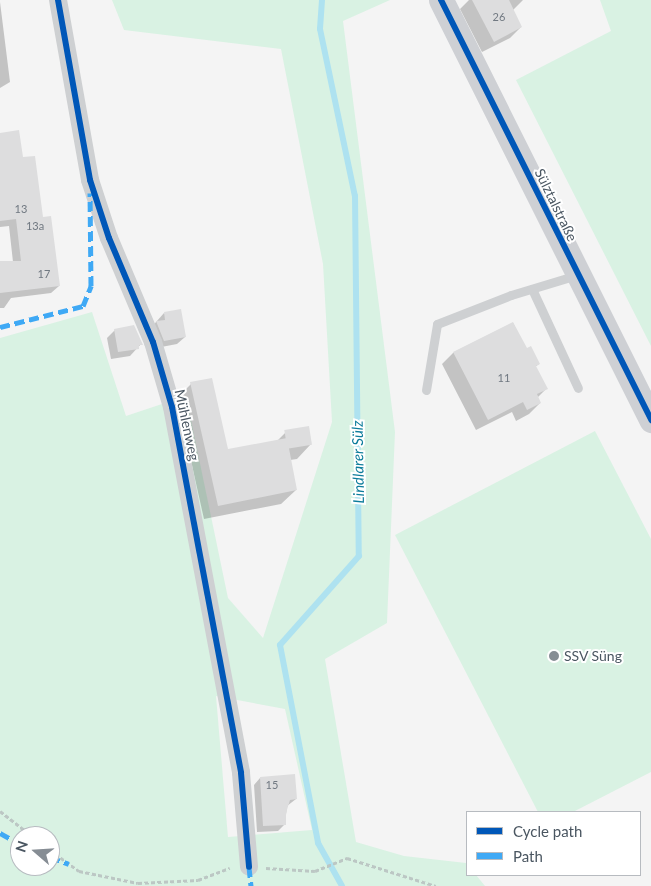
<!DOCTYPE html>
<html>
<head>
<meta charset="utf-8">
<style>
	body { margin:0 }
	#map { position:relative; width:651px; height:886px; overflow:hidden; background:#f4f4f4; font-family:Lato,sans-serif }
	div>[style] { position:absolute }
	.green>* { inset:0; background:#d9f2e3 }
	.shadow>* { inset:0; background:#0003 }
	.stream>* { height:6px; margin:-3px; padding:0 3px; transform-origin:3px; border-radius:3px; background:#aee2f0 }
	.building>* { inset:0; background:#ddddde; transform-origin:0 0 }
	.path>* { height:3px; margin-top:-1.5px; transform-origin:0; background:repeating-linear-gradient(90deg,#bcc7c4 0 4px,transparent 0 6.5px) }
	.lane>* { height:9px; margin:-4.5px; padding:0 4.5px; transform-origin:4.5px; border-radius:4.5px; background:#ced0d2 }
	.street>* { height:18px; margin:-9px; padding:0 9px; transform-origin:9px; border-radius:9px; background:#ced0d2 }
	.secondary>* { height:25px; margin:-12.5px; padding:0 12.5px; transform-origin:12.5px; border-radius:12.5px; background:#ced0d4 }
	.quiet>* { height:5px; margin-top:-2.5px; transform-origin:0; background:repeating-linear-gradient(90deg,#3fa9f5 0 10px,transparent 0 15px) }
	.cycleway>* { height:6px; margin:-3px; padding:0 3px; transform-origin:3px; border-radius:3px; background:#0057b8 }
	.dots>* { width:14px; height:14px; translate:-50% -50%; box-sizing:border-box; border:2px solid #fff; border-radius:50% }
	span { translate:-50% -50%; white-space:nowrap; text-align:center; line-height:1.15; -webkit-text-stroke:4px #fff; paint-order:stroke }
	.number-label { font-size:11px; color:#707881 }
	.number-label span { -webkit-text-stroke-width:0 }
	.street-label { font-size:14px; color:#4a5661 }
	.poi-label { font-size:14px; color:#4a5661 }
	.left { translate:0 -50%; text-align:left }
	.water-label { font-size:15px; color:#0c7c9b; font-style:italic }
	.legend { position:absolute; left:466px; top:811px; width:175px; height:65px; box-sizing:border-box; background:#fff; border:1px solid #b7bbc0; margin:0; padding:6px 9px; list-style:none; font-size:15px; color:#4a5661 }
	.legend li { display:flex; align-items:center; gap:10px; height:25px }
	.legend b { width:25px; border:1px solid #b7bbc0 }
	.north { position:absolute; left:10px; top:826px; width:50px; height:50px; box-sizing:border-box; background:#fff; border:1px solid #b7bbc0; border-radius:50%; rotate:289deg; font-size:14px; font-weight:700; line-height:20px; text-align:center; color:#4a5661 }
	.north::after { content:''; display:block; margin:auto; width:18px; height:22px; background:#868d94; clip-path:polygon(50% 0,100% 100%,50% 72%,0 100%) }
</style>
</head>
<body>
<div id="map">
	<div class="green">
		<div style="clip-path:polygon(evenodd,112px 0,390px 0,343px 21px,395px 432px,387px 623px,325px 659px,356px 842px,404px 856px,466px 863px,467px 875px,476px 875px,485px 886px,0 886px,0 338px,92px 312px,126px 416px,186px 396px,228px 598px,263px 638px,332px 422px,323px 264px,281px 49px,124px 30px,112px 0,216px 696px,285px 709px,312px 830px,228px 837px,216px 696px,112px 0,20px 836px,50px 836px,50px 866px,20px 866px,20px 836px)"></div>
		<div style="clip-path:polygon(600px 0,651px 0,651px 346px,516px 80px,611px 31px)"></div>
		<div style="clip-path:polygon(595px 431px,651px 539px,651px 772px,573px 812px,538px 812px,395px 535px)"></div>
	</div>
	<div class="shadow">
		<div style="clip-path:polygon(469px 0,523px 0,513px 10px,521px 27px,510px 38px,482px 52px,460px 9px)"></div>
		<div style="clip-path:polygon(0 2px,10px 82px,0 88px)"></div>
		<div style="clip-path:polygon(0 134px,22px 159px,42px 219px,59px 286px,51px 293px,11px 298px,4px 308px,0 308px,0 263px,13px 262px,9px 226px,0 227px)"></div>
		<div style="clip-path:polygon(164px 313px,185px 337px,177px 344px,156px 348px,149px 330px)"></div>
		<div style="clip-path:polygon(513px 323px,526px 349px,539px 364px,535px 367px,546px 389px,537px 398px,540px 403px,529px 414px,516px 421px,512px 412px,476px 430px,442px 364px,453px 353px)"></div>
		<div style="clip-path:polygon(115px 330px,141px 344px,130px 356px,111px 359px,107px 338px)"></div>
		<div style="clip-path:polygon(191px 384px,227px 451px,277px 441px,286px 432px,311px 444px,297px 459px,290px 460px,296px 490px,281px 504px,204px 519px,177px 398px)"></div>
		<div style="clip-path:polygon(260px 778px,296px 799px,287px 806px,285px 824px,278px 831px,257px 832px,254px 785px)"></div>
	</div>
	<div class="stream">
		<div style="left:322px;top:0;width:29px;rotate:94deg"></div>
		<div style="left:320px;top:29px;width:171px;rotate:78.2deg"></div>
		<div style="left:355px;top:196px;width:360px;rotate:89.4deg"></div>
		<div style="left:359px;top:556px;width:119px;rotate:131.6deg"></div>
		<div style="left:280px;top:645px;width:202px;rotate:79.1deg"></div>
		<div style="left:318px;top:843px;width:49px;rotate:60.8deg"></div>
	</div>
	<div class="building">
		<div style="clip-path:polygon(472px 0,509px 0,522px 27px,494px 42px)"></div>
		<div style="clip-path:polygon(19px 130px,23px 157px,35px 156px,43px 217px,51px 216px,60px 286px,0 293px,0 261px,21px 261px,16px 219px,0 221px,0 133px)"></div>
		<div style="clip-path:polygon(181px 309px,186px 337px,164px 341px,156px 321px,165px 320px,164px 312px)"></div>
		<div style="clip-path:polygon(513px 322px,527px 348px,531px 346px,540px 364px,536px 366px,548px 389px,537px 394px,541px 403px,527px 410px,523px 402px,488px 420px,453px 352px)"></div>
		<div style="clip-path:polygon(134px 325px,143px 345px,139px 345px,139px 349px,118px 352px,114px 329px)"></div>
		<div style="clip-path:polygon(212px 378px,228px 449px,287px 438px,297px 490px,218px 506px,190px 382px)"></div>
		<div style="left:309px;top:426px;width:19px;height:25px;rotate:81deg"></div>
		<div style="clip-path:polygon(295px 774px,297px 799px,290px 800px,286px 813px,286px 825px,263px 826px,260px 777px)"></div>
	</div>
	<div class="path">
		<div style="left:0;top:811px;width:41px;rotate:38deg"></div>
		<div style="left:50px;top:850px;width:36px;rotate:36deg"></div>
		<div style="left:79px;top:871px;width:60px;rotate:11.5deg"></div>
		<div style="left:138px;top:883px;width:60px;rotate:-2.9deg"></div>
		<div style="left:198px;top:880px;width:34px;rotate:-21deg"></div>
		<div style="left:266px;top:868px;width:49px;rotate:3.5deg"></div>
		<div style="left:315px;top:871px;width:35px;rotate:-22deg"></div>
		<div style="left:347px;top:858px;width:93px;rotate:17.5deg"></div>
	</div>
	<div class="lane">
		<div style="left:532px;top:289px;width:109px;rotate:65.1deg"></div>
		<div style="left:426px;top:390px;width:67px;rotate:-80.5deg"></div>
		<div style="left:437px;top:324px;width:79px;rotate:-21.4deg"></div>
		<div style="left:511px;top:295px;width:69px;rotate:-16.9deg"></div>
	</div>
	<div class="street">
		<div style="left:58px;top:0;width:183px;rotate:79.9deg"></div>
		<div style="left:90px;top:180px;width:61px;rotate:71.9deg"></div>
		<div style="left:109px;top:238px;width:113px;rotate:67.1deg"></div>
		<div style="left:153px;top:342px;width:68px;rotate:73.7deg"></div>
		<div style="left:172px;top:407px;width:372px;rotate:79.3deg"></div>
		<div style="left:241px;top:773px;width:94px;rotate:85.1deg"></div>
	</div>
	<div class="secondary">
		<div style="left:441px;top:0;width:470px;rotate:63.4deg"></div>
	</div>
	<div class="quiet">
		<div style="left:0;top:327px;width:86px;rotate:-14.2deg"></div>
		<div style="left:83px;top:306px;width:22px;rotate:-68deg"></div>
		<div style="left:91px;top:286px;width:93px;rotate:-90.6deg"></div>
		<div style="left:0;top:833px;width:23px;rotate:29deg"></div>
		<div style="left:50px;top:857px;width:20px;rotate:20deg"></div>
		<div style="left:249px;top:867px;width:19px;rotate:84deg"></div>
	</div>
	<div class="cycleway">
		<div style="left:58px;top:0;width:183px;rotate:79.9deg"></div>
		<div style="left:90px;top:180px;width:61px;rotate:71.9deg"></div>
		<div style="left:109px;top:238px;width:113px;rotate:67.1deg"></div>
		<div style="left:153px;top:342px;width:68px;rotate:73.7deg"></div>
		<div style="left:172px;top:407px;width:372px;rotate:79.3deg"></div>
		<div style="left:241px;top:773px;width:94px;rotate:85.1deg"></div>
		<div style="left:441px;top:0;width:470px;rotate:63.4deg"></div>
	</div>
	<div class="dots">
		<div style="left:554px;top:656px;background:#868d94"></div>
	</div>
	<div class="number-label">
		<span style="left:499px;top:17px">26</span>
		<span style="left:21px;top:209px">13</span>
		<span style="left:35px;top:226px">13a</span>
		<span style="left:44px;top:274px">17</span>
		<span style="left:504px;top:378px">11</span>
		<span style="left:272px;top:785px">15</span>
	</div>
	<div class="street-label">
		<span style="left:556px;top:205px;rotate:64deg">Sülztalstraße</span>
		<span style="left:187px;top:425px;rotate:78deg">Mühlenweg</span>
	</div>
	<div class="poi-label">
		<span class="left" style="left:564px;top:656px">SSV Süng</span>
	</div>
	<div class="water-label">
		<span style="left:358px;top:462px;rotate:-91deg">Lindlarer Sülz</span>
	</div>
	<ul class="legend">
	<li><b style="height:6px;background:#0057b8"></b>Cycle path</li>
	<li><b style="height:6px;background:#3fa9f5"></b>Path</li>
	</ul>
	<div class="north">N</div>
</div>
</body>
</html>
